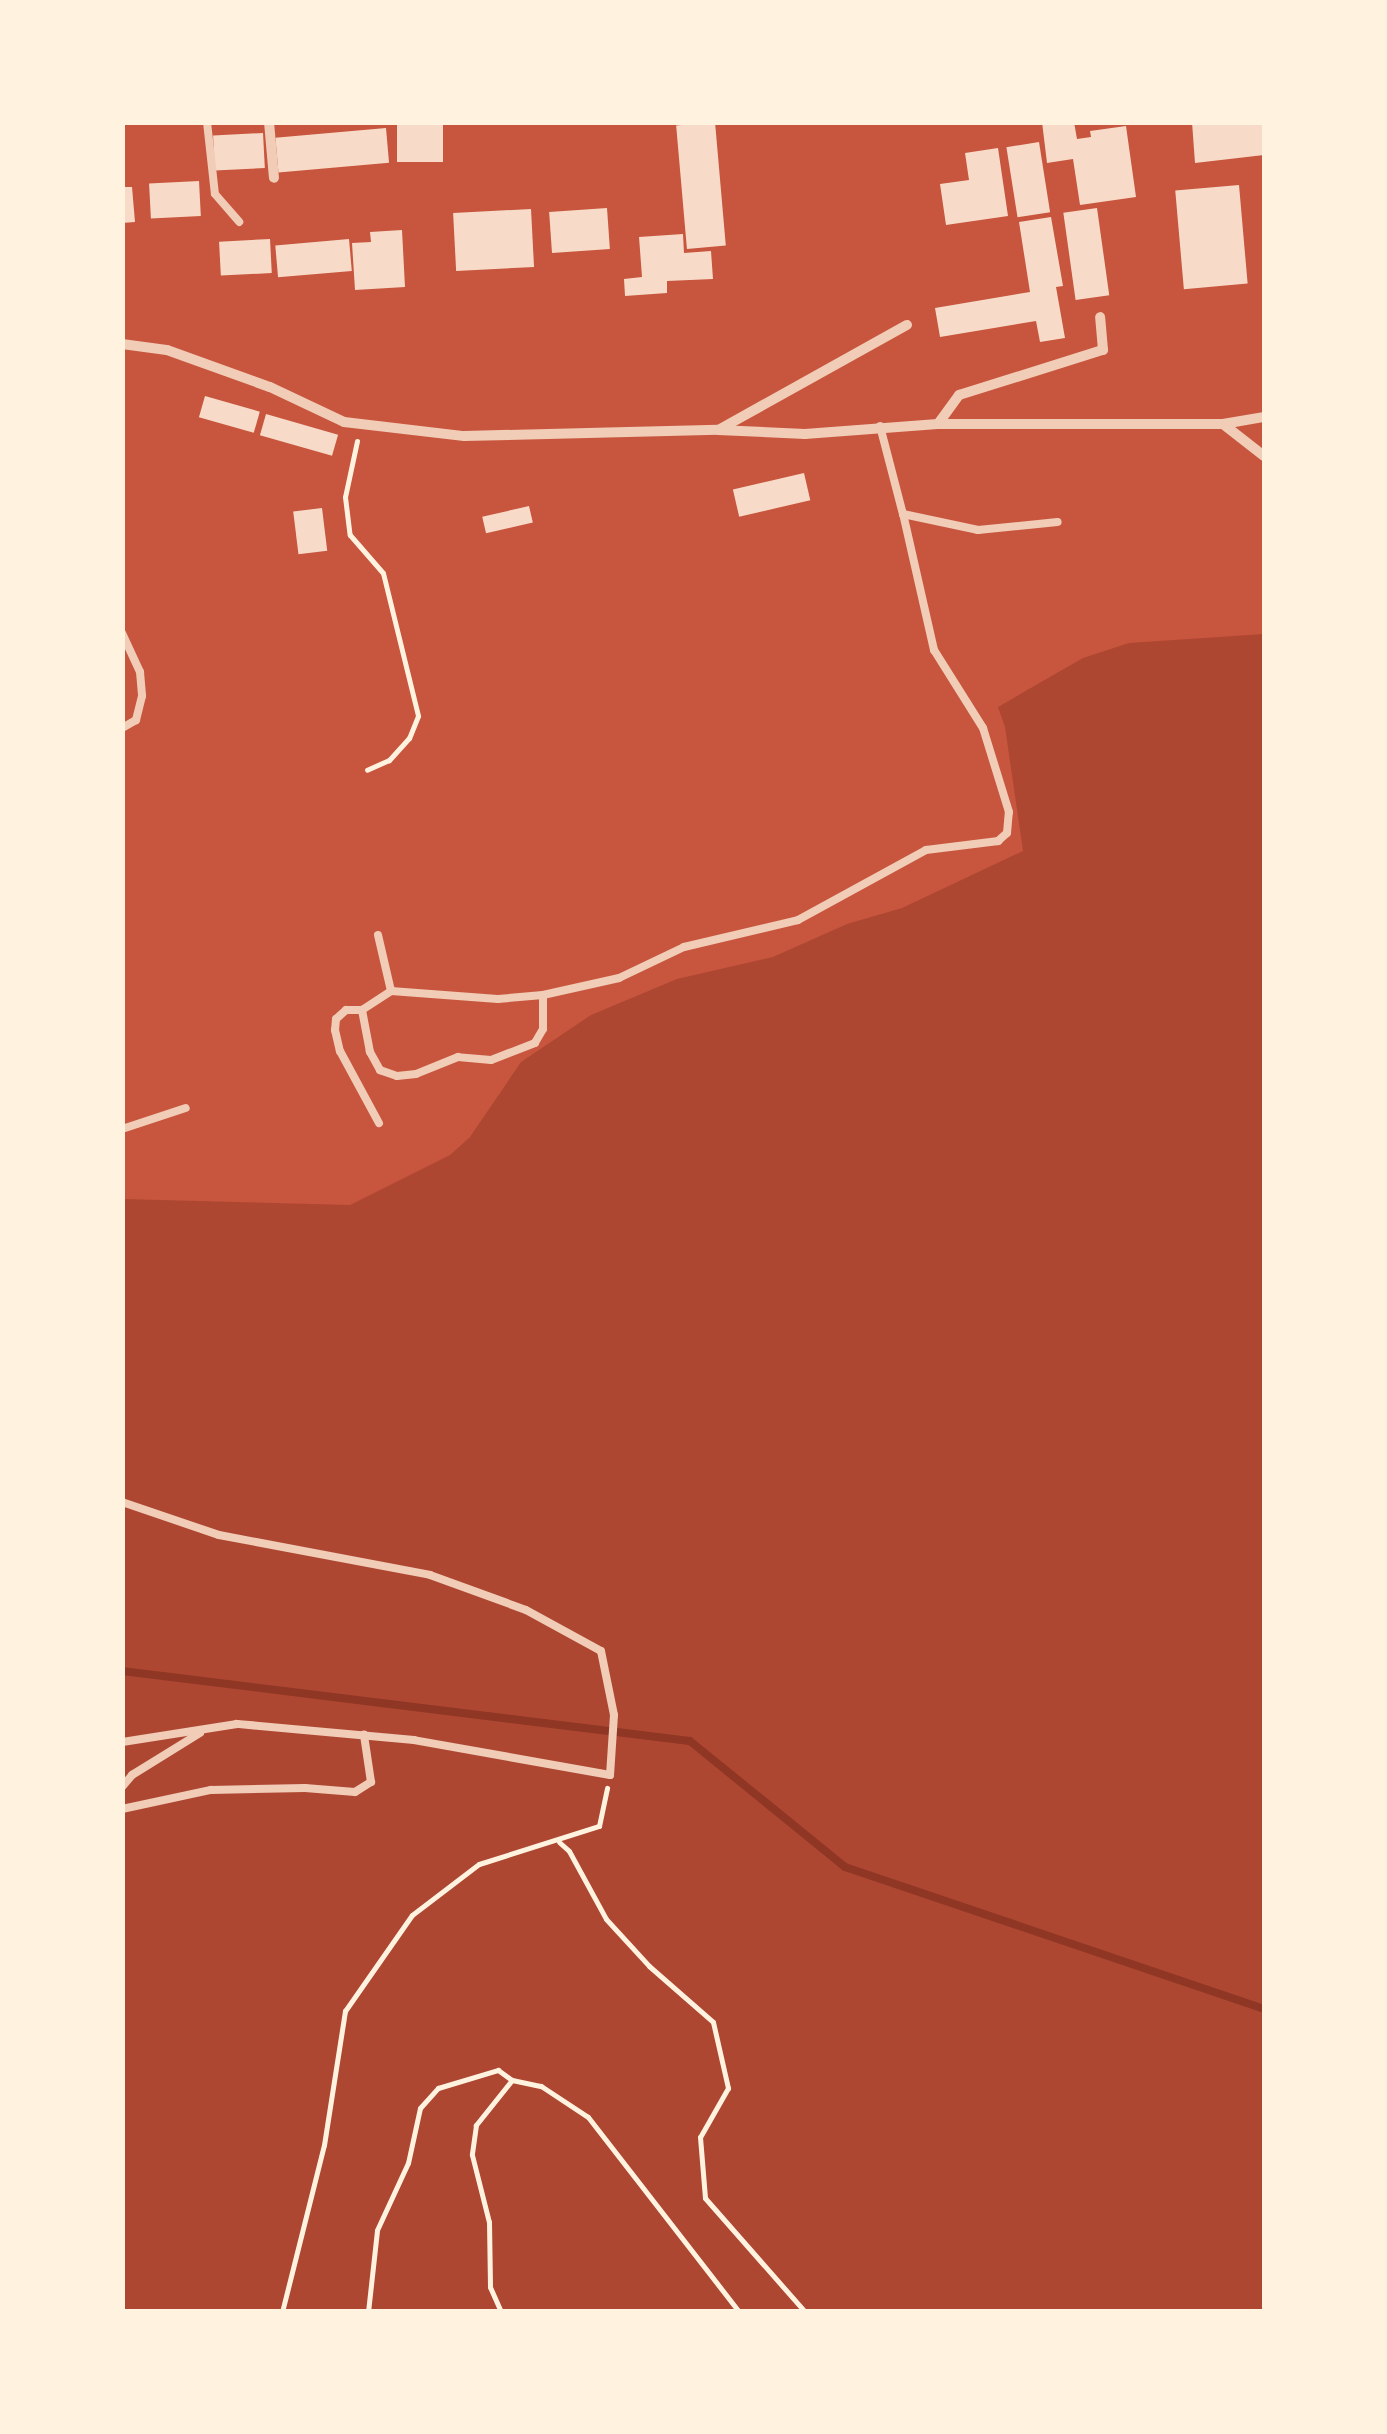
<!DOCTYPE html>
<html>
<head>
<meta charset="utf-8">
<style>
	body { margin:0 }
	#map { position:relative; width:1387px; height:2434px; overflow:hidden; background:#c8553d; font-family:Lato,sans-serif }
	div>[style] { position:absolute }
	.green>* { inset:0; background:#ae4732 }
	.stream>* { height:8px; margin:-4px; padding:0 4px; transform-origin:4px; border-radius:4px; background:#8f3625 }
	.building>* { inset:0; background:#f7dbc8; transform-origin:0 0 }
	.path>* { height:5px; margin:-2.5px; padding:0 2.5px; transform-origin:2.5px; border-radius:2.5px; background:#fff3e0 }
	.service>* { height:8px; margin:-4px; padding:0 4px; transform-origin:4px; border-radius:4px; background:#f1ccb7 }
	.minor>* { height:10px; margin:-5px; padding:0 5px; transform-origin:5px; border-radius:5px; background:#f1ccb7 }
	span { translate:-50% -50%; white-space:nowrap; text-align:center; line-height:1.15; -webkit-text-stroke:10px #fff3e0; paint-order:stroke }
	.frame { position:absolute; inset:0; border:125px solid #fff3e0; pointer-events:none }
</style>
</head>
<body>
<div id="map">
	<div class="green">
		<div style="clip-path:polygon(1264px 634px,1264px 2311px,123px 2312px,123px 1199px,350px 1205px,450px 1155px,470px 1137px,521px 1062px,591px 1015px,677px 979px,773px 957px,847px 924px,902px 908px,1023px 851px,1005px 727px,998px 707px,1083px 658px,1129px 643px)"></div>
	</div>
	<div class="stream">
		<div style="left:122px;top:1671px;width:572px;rotate:7.03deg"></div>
		<div style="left:690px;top:1741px;width:200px;rotate:39.1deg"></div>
		<div style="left:845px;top:1867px;width:442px;rotate:18.7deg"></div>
	</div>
	<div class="building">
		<div style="left:397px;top:122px;width:46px;height:40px"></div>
		<div style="left:715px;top:122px;width:124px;height:39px;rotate:85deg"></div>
		<div style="clip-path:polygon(1042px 122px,1074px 122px,1077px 139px,1091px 137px,1090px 131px,1126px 126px,1136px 197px,1080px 205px,1073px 159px,1047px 163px)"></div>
		<div style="clip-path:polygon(1192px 122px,1264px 122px,1264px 155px,1195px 163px)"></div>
		<div style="left:386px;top:128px;width:35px;height:111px;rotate:85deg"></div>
		<div style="left:263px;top:133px;width:35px;height:50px;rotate:87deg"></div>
		<div style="left:1039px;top:142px;width:71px;height:33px;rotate:81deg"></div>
		<div style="clip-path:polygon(998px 148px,1008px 216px,946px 225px,940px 184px,969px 180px,965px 153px)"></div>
		<div style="left:199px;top:181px;width:35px;height:50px;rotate:87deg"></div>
		<div style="left:1239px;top:185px;width:99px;height:64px;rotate:85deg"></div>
		<div style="clip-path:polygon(122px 187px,132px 187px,135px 222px,122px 223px)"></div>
		<div style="left:607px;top:208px;width:41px;height:58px;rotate:86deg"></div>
		<div style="left:1097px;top:208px;width:88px;height:34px;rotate:82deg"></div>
		<div style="left:531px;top:209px;width:58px;height:78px;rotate:87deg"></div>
		<div style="clip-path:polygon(1051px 217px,1063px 286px,1056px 287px,1065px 338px,1040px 342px,1036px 321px,940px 337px,935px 308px,1030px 292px,1019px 222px)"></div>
		<div style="clip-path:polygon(402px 230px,405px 287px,355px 290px,352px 243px,371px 242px,370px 232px)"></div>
		<div style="clip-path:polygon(683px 234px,684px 253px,711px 251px,713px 279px,667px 281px,667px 293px,625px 296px,624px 279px,642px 277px,639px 237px)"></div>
		<div style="left:270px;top:239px;width:34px;height:51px;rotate:87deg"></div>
		<div style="left:349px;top:239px;width:32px;height:74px;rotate:85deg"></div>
		<div style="left:205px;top:396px;width:57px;height:22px;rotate:16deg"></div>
		<div style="left:266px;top:414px;width:75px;height:22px;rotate:16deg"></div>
		<div style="left:804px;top:473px;width:28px;height:73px;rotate:77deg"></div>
		<div style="left:529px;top:506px;width:17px;height:48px;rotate:77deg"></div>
		<div style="left:322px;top:508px;width:43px;height:29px;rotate:83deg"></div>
	</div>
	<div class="path">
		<div style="left:357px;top:441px;width:57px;rotate:102.1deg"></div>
		<div style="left:345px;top:497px;width:38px;rotate:83deg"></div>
		<div style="left:350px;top:535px;width:50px;rotate:49deg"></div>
		<div style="left:383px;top:573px;width:147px;rotate:76.2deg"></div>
		<div style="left:418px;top:716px;width:24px;rotate:112deg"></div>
		<div style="left:409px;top:738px;width:30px;rotate:132deg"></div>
		<div style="left:389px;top:760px;width:24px;rotate:156deg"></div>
		<div style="left:559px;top:1842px;width:13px;rotate:42deg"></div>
		<div style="left:569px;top:1851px;width:77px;rotate:61.4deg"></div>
		<div style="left:606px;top:1919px;width:64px;rotate:47.5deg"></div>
		<div style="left:649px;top:1966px;width:85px;rotate:41.2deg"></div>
		<div style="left:713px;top:2022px;width:68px;rotate:77.2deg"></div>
		<div style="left:728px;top:2088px;width:56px;rotate:119.7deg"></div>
		<div style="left:700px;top:2137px;width:61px;rotate:85.3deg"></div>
		<div style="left:705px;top:2198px;width:152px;rotate:48.7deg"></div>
		<div style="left:512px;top:2080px;width:30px;rotate:12deg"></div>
		<div style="left:541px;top:2086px;width:56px;rotate:33.4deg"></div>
		<div style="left:588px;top:2117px;width:247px;rotate:52.2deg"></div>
		<div style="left:282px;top:2312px;width:172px;rotate:-75.9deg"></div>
		<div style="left:324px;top:2145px;width:136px;rotate:-81.1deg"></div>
		<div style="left:345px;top:2011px;width:117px;rotate:-55.1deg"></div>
		<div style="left:412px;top:1915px;width:84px;rotate:-37.3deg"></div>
		<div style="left:479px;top:1864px;width:126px;rotate:-17.6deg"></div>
		<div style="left:599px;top:1826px;width:39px;rotate:-78deg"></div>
		<div style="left:368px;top:2312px;width:82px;rotate:-83.7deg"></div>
		<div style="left:377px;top:2230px;width:74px;rotate:-65.2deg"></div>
		<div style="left:408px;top:2163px;width:56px;rotate:-77.7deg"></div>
		<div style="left:420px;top:2108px;width:27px;rotate:-48deg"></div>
		<div style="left:438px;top:2088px;width:63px;rotate:-16.7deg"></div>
		<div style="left:498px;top:2070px;width:17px;rotate:36deg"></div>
		<div style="left:512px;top:2080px;width:58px;rotate:128.7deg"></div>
		<div style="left:476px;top:2125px;width:30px;rotate:98deg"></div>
		<div style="left:472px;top:2155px;width:69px;rotate:75.8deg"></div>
		<div style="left:489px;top:2222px;width:65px;rotate:89.1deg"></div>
		<div style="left:490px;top:2287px;width:27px;rotate:66deg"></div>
	</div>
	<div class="service">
		<div style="left:207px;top:122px;width:72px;rotate:83.7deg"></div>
		<div style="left:215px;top:194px;width:37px;rotate:49deg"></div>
		<div style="left:880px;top:426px;width:91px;rotate:75.4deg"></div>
		<div style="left:903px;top:514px;width:77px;rotate:12deg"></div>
		<div style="left:978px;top:530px;width:80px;rotate:-5.7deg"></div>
		<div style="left:122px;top:633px;width:43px;rotate:65.2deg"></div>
		<div style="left:140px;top:672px;width:24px;rotate:85deg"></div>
		<div style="left:142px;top:696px;width:25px;rotate:104deg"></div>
		<div style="left:136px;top:720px;width:16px;rotate:150deg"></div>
		<div style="left:378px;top:935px;width:57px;rotate:76.9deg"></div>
		<div style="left:543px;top:995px;width:34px;rotate:90deg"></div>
		<div style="left:543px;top:1029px;width:16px;rotate:120deg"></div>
		<div style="left:535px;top:1043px;width:47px;rotate:158.9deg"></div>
		<div style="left:491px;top:1060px;width:33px;rotate:-175deg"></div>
		<div style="left:458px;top:1057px;width:45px;rotate:158deg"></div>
		<div style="left:416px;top:1074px;width:19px;rotate:174deg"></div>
		<div style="left:397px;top:1076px;width:18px;rotate:-161deg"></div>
		<div style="left:380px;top:1070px;width:21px;rotate:-119deg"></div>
		<div style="left:370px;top:1052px;width:43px;rotate:-100.8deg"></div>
		<div style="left:362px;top:1010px;width:35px;rotate:-33deg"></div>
		<div style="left:391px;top:991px;width:107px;rotate:4.3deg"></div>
		<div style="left:498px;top:999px;width:45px;rotate:-5.1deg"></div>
		<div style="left:543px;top:995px;width:78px;rotate:-12.6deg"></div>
		<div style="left:619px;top:978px;width:72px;rotate:-25.5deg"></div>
		<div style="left:684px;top:947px;width:117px;rotate:-13.3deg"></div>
		<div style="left:798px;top:920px;width:146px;rotate:-28.7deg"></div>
		<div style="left:926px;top:850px;width:73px;rotate:-7.1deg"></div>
		<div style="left:998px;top:841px;width:12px;rotate:-42deg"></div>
		<div style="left:1007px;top:833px;width:21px;rotate:-85deg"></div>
		<div style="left:1009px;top:812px;width:88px;rotate:-107.2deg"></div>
		<div style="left:983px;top:728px;width:92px;rotate:-122.1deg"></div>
		<div style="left:934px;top:650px;width:139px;rotate:-102.8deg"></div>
		<div style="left:362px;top:1010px;width:16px;rotate:180deg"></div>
		<div style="left:346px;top:1010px;width:13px;rotate:138deg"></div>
		<div style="left:336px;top:1019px;width:11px;rotate:95deg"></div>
		<div style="left:335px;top:1030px;width:22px;rotate:77deg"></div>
		<div style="left:340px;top:1051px;width:82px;rotate:61.6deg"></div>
		<div style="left:122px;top:1129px;width:67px;rotate:-18.2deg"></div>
		<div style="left:122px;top:1502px;width:102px;rotate:18.8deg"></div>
		<div style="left:219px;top:1535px;width:215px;rotate:10.7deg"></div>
		<div style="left:430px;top:1575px;width:102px;rotate:20deg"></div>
		<div style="left:526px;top:1610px;width:85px;rotate:28.7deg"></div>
		<div style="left:601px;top:1651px;width:65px;rotate:78.5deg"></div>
		<div style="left:614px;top:1715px;width:60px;rotate:93.8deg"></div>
		<div style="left:610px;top:1775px;width:199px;rotate:-169.9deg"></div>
		<div style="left:414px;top:1740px;width:178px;rotate:-174.8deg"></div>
		<div style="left:237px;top:1724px;width:116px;rotate:171.1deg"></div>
		<div style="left:122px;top:1787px;width:16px;rotate:-50deg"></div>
		<div style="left:132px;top:1775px;width:80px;rotate:-31.7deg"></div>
		<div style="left:122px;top:1809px;width:91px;rotate:-12.1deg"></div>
		<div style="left:211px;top:1790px;width:94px;rotate:-1.2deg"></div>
		<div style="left:305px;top:1788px;width:50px;rotate:4.6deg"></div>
		<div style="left:355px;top:1792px;width:19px;rotate:-32deg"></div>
		<div style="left:371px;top:1782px;width:48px;rotate:-98.5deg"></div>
	</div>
	<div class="minor">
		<div style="left:269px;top:122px;width:56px;rotate:84.9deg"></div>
		<div style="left:122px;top:344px;width:45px;rotate:7.6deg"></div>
		<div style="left:167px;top:350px;width:109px;rotate:19.8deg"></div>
		<div style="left:270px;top:387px;width:82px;rotate:25.3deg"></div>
		<div style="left:344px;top:422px;width:121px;rotate:6.7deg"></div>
		<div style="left:464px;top:436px;width:254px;rotate:-1.4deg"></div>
		<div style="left:718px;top:430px;width:87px;rotate:2.6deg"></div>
		<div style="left:805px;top:434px;width:133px;rotate:-4.3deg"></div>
		<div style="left:938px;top:424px;width:285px"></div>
		<div style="left:1223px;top:424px;width:52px;rotate:38deg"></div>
		<div style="left:938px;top:424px;width:36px;rotate:-54deg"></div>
		<div style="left:959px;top:395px;width:151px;rotate:-17.4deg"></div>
		<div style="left:1103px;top:350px;width:33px;rotate:-95deg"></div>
		<div style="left:1223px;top:424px;width:42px;rotate:-9.7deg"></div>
		<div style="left:720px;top:429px;width:214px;rotate:-29.1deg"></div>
	</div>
	<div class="frame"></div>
</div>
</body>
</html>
